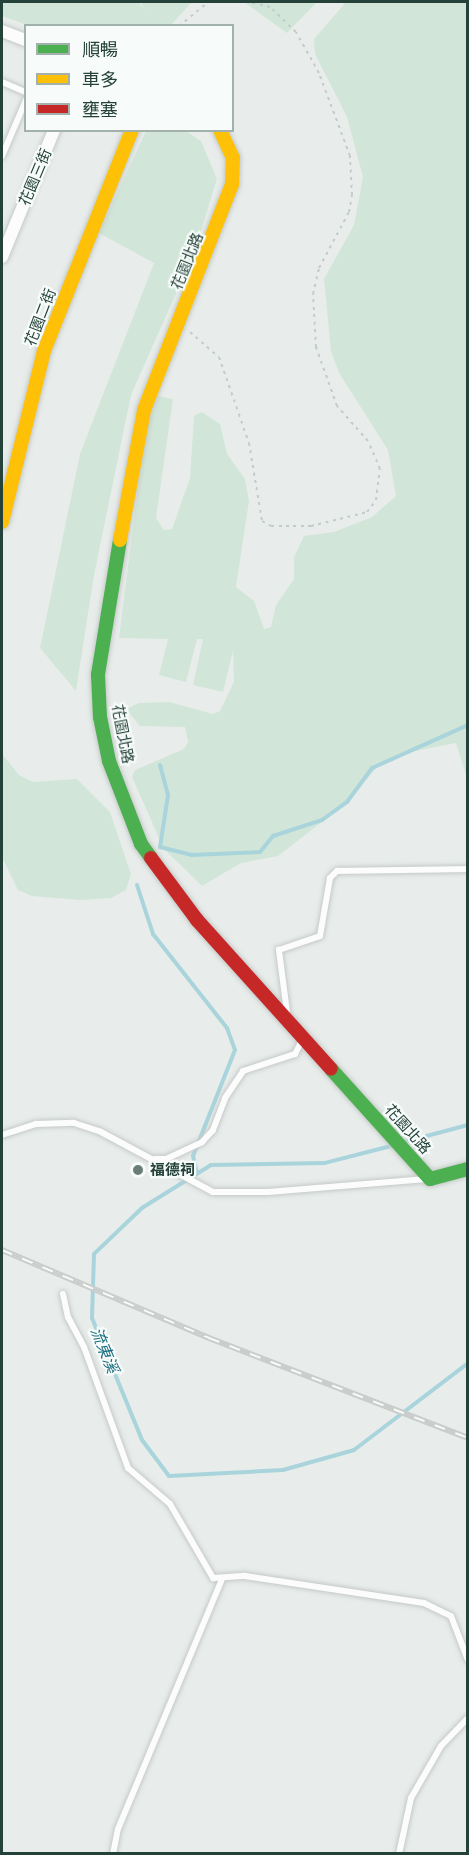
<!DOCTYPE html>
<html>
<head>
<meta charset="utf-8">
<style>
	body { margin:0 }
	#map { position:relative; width:469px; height:1855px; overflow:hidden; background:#e8edeb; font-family:"Titillium Web","Noto Sans TC",sans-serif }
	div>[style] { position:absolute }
	.green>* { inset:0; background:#d1e6d8 }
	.stream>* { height:4px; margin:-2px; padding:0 2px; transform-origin:2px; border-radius:2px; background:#a9d4db }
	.path>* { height:2px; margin-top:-1px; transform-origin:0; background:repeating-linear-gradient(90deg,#c3ccca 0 3px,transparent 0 7.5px) }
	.roads { filter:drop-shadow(0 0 2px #c5cac8) drop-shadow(0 0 2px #c5cac8) }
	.lane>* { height:6px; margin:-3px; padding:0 3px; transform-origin:3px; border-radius:3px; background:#fcfcfc }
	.street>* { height:12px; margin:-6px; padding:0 6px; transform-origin:6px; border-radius:6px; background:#fcfcfc }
	.fast>* { height:14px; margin:-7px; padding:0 7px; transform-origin:7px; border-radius:7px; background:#4caf50 }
	.slow>* { height:14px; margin:-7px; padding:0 7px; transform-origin:7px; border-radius:7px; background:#ffc107 }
	.jam>* { height:14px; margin:-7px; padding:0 7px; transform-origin:7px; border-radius:7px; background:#c62828 }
	.rail>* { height:6px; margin-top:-3px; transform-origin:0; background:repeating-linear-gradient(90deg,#f7fbf9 0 11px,#c9cdcc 0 22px); box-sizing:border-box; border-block:2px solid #c9cdcc }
	.dots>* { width:16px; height:16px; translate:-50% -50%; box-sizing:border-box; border:3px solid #f7fbf9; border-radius:50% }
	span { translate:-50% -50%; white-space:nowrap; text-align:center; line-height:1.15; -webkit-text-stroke:4.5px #f7fbf9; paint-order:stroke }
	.street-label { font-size:15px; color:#24423a }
	.poi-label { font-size:15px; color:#24423a; font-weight:700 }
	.left { translate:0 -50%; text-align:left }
	.water-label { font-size:16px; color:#1c6f80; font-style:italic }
	.frame { position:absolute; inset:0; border:3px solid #24423a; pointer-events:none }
	.legend { position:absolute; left:24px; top:24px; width:210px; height:108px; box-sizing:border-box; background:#f7fbf9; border:2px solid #a3b1ad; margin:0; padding:8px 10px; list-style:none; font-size:18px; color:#24423a }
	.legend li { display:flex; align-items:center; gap:12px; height:30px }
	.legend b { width:30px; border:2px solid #a3b1ad }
</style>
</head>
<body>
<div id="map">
	<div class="green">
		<div style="clip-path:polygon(2px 2px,138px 2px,146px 11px,140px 2px,192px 2px,170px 26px,27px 25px,2px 16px)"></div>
		<div style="clip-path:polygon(244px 2px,317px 2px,287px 33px)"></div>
		<div style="clip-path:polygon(346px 2px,467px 2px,467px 778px,456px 743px,405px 753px,378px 766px,349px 801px,278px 856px,241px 863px,202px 886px,164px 849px,132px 777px,135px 770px,184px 749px,188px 742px,185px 727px,140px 726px,126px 709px,139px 703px,169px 702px,213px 714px,220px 711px,234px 682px,233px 651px,223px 692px,193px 685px,203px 639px,197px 639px,186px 682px,159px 675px,168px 639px,119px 638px,147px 417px,158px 396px,173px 399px,156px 518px,164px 530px,172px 529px,190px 478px,194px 416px,202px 412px,220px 424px,227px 454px,245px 479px,249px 501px,236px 587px,254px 601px,264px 629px,271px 627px,276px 605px,294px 579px,294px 557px,304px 536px,334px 532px,372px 517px,396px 496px,388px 450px,339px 373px,331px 351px,324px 279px,354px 225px,363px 177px,347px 117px,315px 54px,314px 39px)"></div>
		<div style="clip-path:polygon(146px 131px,186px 131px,201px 141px,217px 179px,194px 253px,131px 395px,94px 575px,76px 691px,40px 648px,80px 454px,154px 263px,99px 233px)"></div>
		<div style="clip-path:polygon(2px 754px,19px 775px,33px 782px,77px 779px,110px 812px,131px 874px,126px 890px,111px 898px,80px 900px,32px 896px,18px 890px,2px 857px)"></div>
	</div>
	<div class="stream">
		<div style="left:160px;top:765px;width:31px;rotate:75deg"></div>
		<div style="left:168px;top:795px;width:53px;rotate:98.7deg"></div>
		<div style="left:160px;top:847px;width:33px;rotate:14deg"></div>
		<div style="left:192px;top:855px;width:68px;rotate:-2.5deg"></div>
		<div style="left:260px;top:852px;width:21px;rotate:-51deg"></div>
		<div style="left:273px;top:836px;width:52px;rotate:-18.1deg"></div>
		<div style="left:322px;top:820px;width:31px;rotate:-36deg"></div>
		<div style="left:347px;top:802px;width:42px;rotate:-53.7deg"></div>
		<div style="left:372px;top:768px;width:105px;rotate:-24.1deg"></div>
		<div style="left:137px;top:885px;width:52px;rotate:71.9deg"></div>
		<div style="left:153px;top:934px;width:120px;rotate:51.8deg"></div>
		<div style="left:227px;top:1028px;width:23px;rotate:70deg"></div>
		<div style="left:235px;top:1050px;width:114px;rotate:111.6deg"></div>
		<div style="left:193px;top:1156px;width:18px;rotate:77deg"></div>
		<div style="left:404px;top:1142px;width:66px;rotate:-14.9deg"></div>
		<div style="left:391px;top:1146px;width:68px;rotate:165.6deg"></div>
		<div style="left:325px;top:1163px;width:114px;rotate:179deg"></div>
		<div style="left:211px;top:1165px;width:81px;rotate:148.1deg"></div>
		<div style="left:142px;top:1208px;width:66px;rotate:136.2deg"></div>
		<div style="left:94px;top:1254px;width:64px;rotate:91.8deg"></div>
		<div style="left:92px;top:1318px;width:132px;rotate:67.7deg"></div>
		<div style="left:142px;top:1440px;width:45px;rotate:53.1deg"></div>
		<div style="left:169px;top:1476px;width:114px;rotate:-3deg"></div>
		<div style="left:283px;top:1470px;width:74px;rotate:-15.7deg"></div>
		<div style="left:354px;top:1450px;width:143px;rotate:-37.3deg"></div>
	</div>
	<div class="path">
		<div style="left:179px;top:26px;width:38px;rotate:-39deg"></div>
		<div style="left:190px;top:332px;width:38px;rotate:41deg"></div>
		<div style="left:219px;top:357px;width:91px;rotate:70.8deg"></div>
		<div style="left:249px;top:443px;width:79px;rotate:80.5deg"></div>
		<div style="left:262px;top:521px;width:10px;rotate:29deg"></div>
		<div style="left:271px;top:526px;width:40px"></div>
		<div style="left:311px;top:526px;width:58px;rotate:-14deg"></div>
		<div style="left:367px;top:512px;width:15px;rotate:-53deg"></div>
		<div style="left:376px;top:500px;width:31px;rotate:-83deg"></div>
		<div style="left:380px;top:469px;width:30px;rotate:-113deg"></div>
		<div style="left:368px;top:441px;width:47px;rotate:-131.5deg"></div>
		<div style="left:337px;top:406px;width:63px;rotate:-109.6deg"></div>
		<div style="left:316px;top:347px;width:53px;rotate:-93.2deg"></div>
		<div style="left:313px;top:294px;width:27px;rotate:-77deg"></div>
		<div style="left:319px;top:268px;width:64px;rotate:-61.8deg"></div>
		<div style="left:349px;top:212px;width:17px;rotate:-80deg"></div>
		<div style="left:352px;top:195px;width:39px;rotate:-93deg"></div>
		<div style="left:350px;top:156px;width:89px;rotate:-110.5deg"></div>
		<div style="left:319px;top:73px;width:47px;rotate:-119.3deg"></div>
		<div style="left:296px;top:32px;width:36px;rotate:-136deg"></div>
		<div style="left:270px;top:7px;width:21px;rotate:-166deg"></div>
	</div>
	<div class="roads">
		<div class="lane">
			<div style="left:2px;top:82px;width:26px;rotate:23deg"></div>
			<div style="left:2px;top:156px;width:61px;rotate:-66.8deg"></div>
			<div style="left:287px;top:1012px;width:63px;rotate:-97.4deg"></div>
			<div style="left:279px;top:950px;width:43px;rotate:-18.9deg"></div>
			<div style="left:320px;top:936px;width:59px;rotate:-80.2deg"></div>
			<div style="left:330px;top:878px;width:10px;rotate:-45deg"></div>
			<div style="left:337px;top:871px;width:131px;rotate:-0.9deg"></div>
			<div style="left:2px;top:1135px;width:36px;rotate:-18deg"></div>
			<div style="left:36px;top:1124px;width:38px;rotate:-2deg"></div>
			<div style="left:74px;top:1123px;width:28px;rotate:18deg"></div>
			<div style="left:101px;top:1132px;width:127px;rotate:28.2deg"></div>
			<div style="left:213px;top:1192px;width:55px"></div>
			<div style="left:268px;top:1192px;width:159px;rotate:-4.7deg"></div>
			<div style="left:155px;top:1159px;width:11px"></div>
			<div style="left:166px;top:1159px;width:40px;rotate:-25deg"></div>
			<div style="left:202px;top:1142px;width:16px;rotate:-47deg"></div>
			<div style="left:213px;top:1130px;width:34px;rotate:-69deg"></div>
			<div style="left:225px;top:1098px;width:32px;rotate:-56deg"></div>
			<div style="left:243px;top:1071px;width:55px;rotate:-18.1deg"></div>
			<div style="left:295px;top:1054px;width:16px;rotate:-63deg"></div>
			<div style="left:63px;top:1294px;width:24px;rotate:78deg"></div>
			<div style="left:68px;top:1317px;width:34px;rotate:62deg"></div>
			<div style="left:84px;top:1347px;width:129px;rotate:70deg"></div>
			<div style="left:128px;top:1468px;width:55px;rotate:40.6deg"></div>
			<div style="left:170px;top:1504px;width:86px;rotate:59.8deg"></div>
			<div style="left:213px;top:1578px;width:32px;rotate:-4deg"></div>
			<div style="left:245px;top:1576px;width:181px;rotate:8.6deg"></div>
			<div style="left:424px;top:1603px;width:30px;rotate:26deg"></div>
			<div style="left:451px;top:1616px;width:47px;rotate:68.9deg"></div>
			<div style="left:113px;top:1854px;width:25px;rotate:-79deg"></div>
			<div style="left:118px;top:1829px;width:269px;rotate:-67.4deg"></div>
			<div style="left:399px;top:1854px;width:57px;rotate:-77.9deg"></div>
			<div style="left:411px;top:1798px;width:60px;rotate:-60deg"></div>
			<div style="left:441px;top:1746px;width:39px;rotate:-46deg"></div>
		</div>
		<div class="street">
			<div style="left:2px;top:31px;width:26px;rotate:21deg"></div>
			<div style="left:2px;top:257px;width:137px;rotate:-67.7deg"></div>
		</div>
		<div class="fast">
			<div style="left:120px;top:540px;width:137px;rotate:99.3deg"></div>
			<div style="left:98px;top:675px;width:42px;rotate:87.3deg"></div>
			<div style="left:100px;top:717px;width:45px;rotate:78.4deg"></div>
			<div style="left:109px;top:761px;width:89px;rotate:68.9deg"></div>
			<div style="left:141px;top:844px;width:17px;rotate:54deg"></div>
			<div style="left:331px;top:1069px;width:148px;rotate:48deg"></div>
			<div style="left:430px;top:1179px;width:39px;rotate:-15deg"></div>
		</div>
		<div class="slow">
			<div style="left:2px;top:522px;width:176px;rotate:-76.2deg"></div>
			<div style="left:44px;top:351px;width:238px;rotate:-68.3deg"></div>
			<div style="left:120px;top:540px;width:132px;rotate:-79.5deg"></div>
			<div style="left:144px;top:410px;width:243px;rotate:-68.7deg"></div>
			<div style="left:232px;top:184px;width:26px;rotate:-88deg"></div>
			<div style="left:233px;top:158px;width:31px;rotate:-115deg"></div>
		</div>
		<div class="jam">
			<div style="left:151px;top:858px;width:77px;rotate:53.4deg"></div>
			<div style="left:197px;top:920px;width:200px;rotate:48deg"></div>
		</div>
	</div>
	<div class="rail">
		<div style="left:2px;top:1250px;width:225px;rotate:23deg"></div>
		<div style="left:209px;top:1338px;width:278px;rotate:21.1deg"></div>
	</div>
	<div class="dots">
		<div style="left:138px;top:1170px;background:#697e78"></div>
	</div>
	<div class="street-label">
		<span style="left:35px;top:177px;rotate:-67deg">花園三街</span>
		<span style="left:187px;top:261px;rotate:-68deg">花園北路</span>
		<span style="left:40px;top:317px;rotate:-69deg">花園二街</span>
		<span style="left:123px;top:734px;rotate:79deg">花園北路</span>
		<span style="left:408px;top:1129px;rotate:48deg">花園北路</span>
	</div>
	<div class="poi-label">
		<span class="left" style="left:150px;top:1170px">福德祠</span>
	</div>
	<div class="water-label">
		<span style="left:105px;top:1350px;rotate:68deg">流東溪</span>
	</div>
	<div class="frame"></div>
	<ul class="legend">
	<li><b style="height:8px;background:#4caf50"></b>順暢</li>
	<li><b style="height:8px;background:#ffc107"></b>車多</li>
	<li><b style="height:8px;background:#c62828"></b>壅塞</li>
	</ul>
</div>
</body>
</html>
